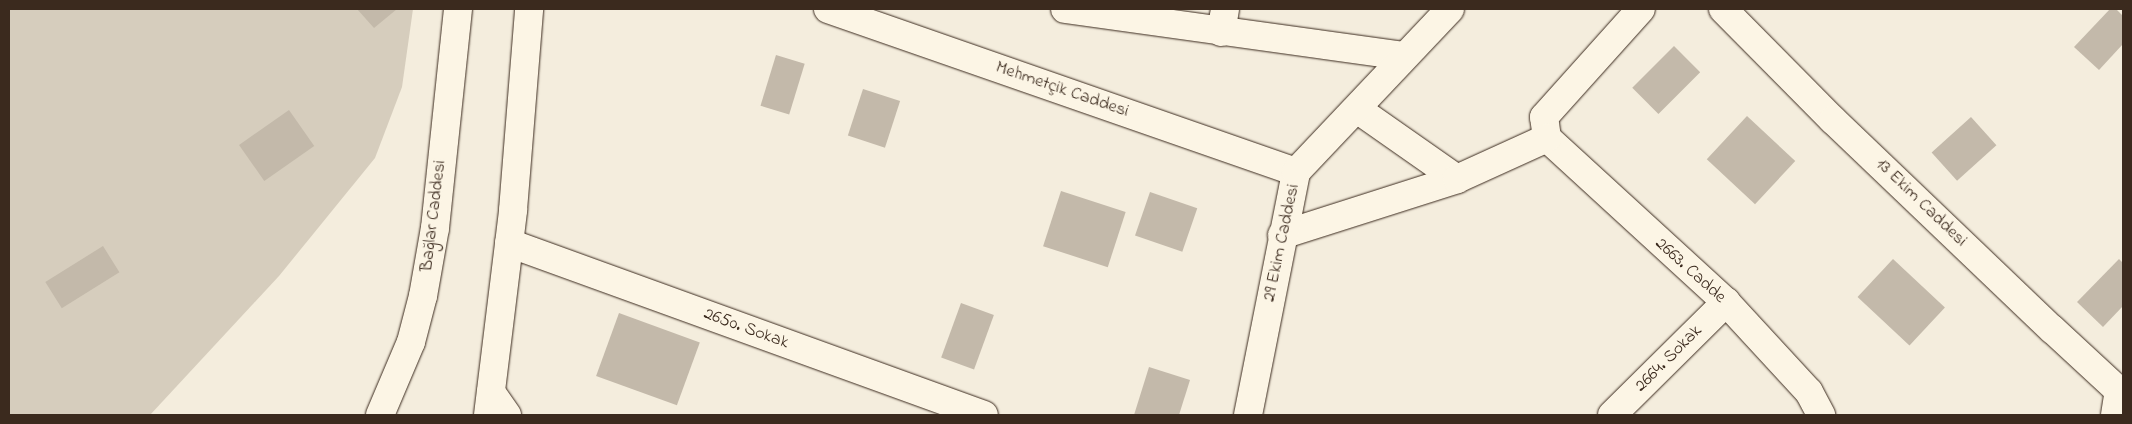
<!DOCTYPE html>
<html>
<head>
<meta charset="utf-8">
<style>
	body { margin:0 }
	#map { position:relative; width:2132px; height:424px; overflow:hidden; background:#f4eddd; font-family:"Indie Flower",sans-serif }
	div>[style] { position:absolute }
	.green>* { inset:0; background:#d6cdbd }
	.building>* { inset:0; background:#c3b9aa; transform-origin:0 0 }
	.roads { filter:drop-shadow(0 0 1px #3b2a1e) drop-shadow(0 0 1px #3b2a1e) }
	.minor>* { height:28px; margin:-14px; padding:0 14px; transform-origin:14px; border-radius:14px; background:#fcf5e5 }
	.tertiary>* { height:28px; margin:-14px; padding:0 14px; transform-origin:14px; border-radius:14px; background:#fcf5e5 }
	.secondary>* { height:28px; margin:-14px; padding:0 14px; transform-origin:14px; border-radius:14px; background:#fcf5e5 }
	span { translate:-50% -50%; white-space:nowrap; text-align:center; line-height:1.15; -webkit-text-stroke:4px #fcf5e5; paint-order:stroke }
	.street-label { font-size:18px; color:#3b2a1e }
	.frame { position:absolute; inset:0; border:10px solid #3b2a1e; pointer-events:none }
</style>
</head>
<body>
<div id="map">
	<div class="green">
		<div style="clip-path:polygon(9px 9px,413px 9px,402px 87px,375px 158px,279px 276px,150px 415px,9px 415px)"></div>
	</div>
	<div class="building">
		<div style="clip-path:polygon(357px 9px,397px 9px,374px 28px)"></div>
		<div style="clip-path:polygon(2110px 9px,2116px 9px,2123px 16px,2123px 44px,2099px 70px,2074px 47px)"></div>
		<div style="left:1674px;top:46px;width:37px;height:59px;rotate:45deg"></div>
		<div style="left:776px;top:55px;width:30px;height:53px;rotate:17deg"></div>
		<div style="left:863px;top:89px;width:39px;height:49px;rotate:18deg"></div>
		<div style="left:289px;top:110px;width:44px;height:61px;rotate:55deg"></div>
		<div style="left:1747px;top:116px;width:66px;height:59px;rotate:43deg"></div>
		<div style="left:1971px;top:117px;width:38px;height:53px;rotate:48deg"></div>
		<div style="left:1061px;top:191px;width:68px;height:58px;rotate:18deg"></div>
		<div style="left:1150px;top:192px;width:50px;height:46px;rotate:19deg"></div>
		<div style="left:103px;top:246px;width:31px;height:68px;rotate:58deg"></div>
		<div style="left:1893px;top:259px;width:71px;height:52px;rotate:43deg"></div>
		<div style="clip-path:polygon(2119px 259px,2123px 263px,2123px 306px,2103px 327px,2077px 302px)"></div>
		<div style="left:961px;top:303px;width:35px;height:58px;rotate:20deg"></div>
		<div style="left:619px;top:313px;width:86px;height:67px;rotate:20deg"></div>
		<div style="clip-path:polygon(1149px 367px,1190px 380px,1179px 415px,1134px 415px)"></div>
	</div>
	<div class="roads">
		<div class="minor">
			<div style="left:828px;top:9px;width:496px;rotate:19.2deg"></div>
			<div style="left:1065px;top:9px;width:343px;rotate:7.9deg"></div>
			<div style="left:1723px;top:9px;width:156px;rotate:45.3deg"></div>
			<div style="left:1833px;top:120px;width:303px;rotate:43.7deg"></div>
			<div style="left:2052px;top:329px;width:91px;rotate:42.8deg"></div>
			<div style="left:2119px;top:391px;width:4px;rotate:14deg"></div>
			<div style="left:1221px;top:32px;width:23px;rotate:-80deg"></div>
			<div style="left:1357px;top:109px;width:122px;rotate:35deg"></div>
			<div style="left:1547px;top:138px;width:243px;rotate:42.5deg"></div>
			<div style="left:1726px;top:302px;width:122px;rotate:47.3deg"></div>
			<div style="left:1809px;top:392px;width:26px;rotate:62deg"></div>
			<div style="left:1547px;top:138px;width:21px;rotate:-98deg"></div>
			<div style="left:1544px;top:117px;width:145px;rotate:-48.1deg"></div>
			<div style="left:1282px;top:235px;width:184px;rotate:-17.7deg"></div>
			<div style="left:1457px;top:179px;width:99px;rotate:-24.5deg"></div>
			<div style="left:509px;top:243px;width:505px;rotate:19.91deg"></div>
			<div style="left:1612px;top:415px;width:161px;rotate:-44.7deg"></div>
			<div style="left:2115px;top:415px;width:24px;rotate:-81deg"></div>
		</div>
		<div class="tertiary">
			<div style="left:491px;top:392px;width:28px;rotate:55deg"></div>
			<div style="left:1248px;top:415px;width:248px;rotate:-78.8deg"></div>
			<div style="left:1296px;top:172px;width:224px;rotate:-46.6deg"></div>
		</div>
		<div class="secondary">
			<div style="left:380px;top:415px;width:79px;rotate:-67deg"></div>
			<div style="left:411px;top:342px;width:48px;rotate:-75.4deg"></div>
			<div style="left:423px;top:296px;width:69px;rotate:-80deg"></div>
			<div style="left:435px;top:228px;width:220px;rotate:-84deg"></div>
			<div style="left:488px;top:415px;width:207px;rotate:-83deg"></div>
			<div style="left:513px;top:210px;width:202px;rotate:-85.4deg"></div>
		</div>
	</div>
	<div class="street-label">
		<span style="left:1062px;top:90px;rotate:19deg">Mehmetçik Caddesi</span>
		<span style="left:1921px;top:203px;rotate:44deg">13 Ekim Caddesi</span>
		<span style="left:434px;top:216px;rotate:-83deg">Bağlar Caddesi</span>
		<span style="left:1282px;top:243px;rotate:-78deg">29 Ekim Caddesi</span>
		<span style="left:1690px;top:271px;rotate:42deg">2663. Cadde</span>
		<span style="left:746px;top:329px;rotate:20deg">2650. Sokak</span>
		<span style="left:1669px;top:359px;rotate:-45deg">2664. Sokak</span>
	</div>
	<div class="frame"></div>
</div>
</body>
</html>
